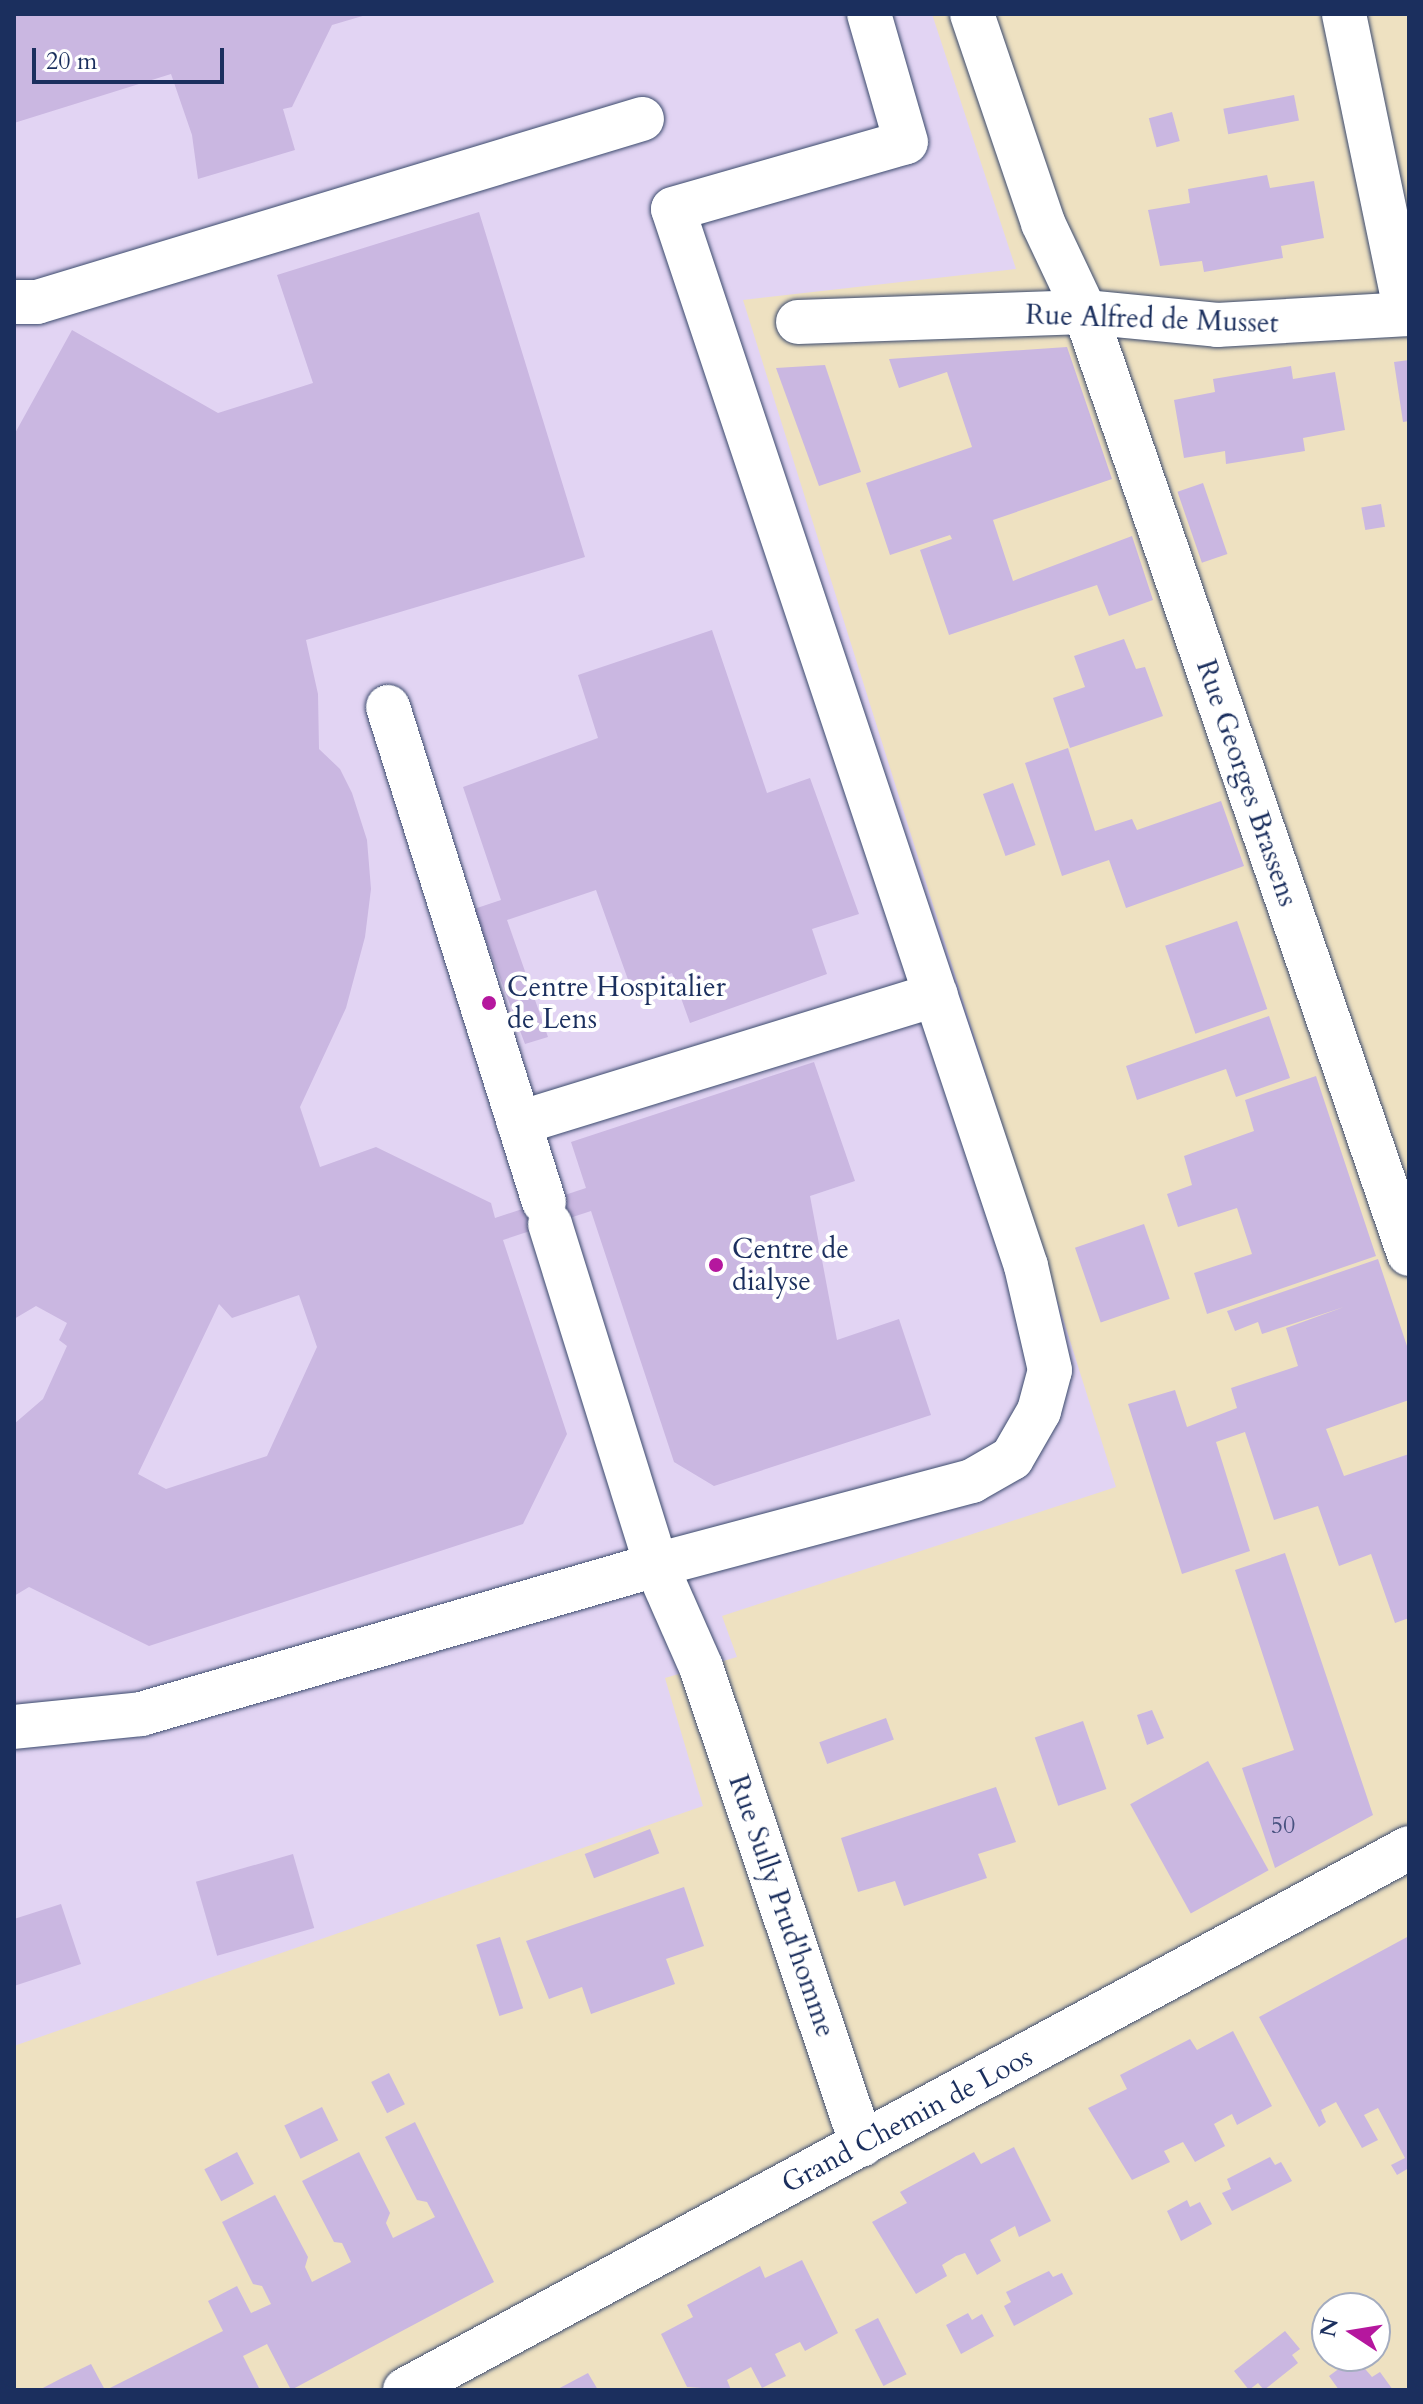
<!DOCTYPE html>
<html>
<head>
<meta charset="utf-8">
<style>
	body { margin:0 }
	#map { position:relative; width:1423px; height:2404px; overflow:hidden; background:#eee1c1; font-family:Cardo,serif }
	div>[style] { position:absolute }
	.built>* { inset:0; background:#e2d4f3 }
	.building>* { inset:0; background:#cab7e1; transform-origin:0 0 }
	.roads { filter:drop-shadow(0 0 2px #3b4a6d) drop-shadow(0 0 2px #3b4a6d) }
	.minor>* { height:44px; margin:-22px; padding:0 22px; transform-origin:22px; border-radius:22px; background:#fff }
	.dots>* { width:22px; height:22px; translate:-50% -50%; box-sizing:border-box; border:4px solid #fff; border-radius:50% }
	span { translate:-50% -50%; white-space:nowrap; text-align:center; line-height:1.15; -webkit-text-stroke:8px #fff; paint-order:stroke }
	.number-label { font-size:24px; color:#47517f }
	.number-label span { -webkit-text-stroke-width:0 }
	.street-label { font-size:28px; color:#1b2f5e }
	.poi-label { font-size:28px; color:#1b2f5e }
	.left { translate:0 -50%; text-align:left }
	.frame { position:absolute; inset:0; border:16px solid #1b2f5e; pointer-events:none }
	.north { position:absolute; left:1311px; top:2292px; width:80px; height:80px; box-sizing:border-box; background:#fff; border:2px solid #a4acbf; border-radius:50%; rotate:282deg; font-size:22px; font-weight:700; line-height:32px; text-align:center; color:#1b2f5e }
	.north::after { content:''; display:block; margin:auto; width:28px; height:36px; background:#b5179e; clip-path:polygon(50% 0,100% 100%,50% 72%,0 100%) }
	.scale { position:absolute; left:32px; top:48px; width:192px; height:36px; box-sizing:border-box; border:4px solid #1b2f5e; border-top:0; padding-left:10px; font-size:24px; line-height:28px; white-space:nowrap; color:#1b2f5e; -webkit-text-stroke:6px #fff; paint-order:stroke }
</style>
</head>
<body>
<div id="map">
	<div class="built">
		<div style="clip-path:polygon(14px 14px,932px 14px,1016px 269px,743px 300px,1116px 1487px,722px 1616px,737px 1657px,665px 1678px,703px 1806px,14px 2046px)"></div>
	</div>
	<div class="building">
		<div style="clip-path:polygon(14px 14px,366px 14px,366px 15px,332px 25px,292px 107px,283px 109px,295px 150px,198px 179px,192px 135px,171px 74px,14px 123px)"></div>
		<div style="left:1294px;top:95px;width:26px;height:72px;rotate:79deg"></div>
		<div style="left:1172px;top:112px;width:30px;height:24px;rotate:75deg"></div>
		<div style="clip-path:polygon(1267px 175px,1270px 188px,1314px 181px,1324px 238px,1281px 246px,1283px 258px,1204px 272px,1202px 261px,1160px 266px,1148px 210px,1190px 203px,1188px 189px)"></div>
		<div style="clip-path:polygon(evenodd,479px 212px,585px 557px,306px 640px,318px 694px,319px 749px,340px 769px,352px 793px,367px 840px,371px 889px,365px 937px,346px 1008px,300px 1107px,320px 1167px,376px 1147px,491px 1203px,495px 1218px,586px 1188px,571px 1142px,814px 1062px,855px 1181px,810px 1196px,837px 1340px,899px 1319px,931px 1415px,714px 1486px,674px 1462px,591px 1211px,503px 1240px,567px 1434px,523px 1524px,149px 1646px,29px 1587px,14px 1596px,14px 1424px,43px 1399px,67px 1346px,59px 1340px,67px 1323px,36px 1306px,14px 1319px,14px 435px,72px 330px,218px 413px,313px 383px,277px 275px,479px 212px,299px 1295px,317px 1347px,267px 1456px,166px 1489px,138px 1474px,219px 1304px,232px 1318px,299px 1295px)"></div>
		<div style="clip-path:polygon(1067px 347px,1112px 479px,993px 520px,1013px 581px,1132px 536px,1153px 600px,1109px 616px,1097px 585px,949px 635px,920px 550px,952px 539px,950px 535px,890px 555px,866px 483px,972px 447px,947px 372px,899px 388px,889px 359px)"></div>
		<div style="clip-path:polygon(1409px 360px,1409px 421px,1403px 422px,1394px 362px)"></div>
		<div style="clip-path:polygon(825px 365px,861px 472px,819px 486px,776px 368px)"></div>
		<div style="clip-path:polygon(1291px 366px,1293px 379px,1335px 372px,1345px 430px,1303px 438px,1305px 451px,1226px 464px,1225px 451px,1184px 458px,1174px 400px,1215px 392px,1213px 379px)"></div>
		<div style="left:1203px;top:483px;width:75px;height:27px;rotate:71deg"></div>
		<div style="left:1381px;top:504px;width:23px;height:20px;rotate:80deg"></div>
		<div style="clip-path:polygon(712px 630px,767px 793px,810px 778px,859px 914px,812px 929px,827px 974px,690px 1023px,672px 973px,631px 988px,596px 890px,507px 920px,548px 1037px,525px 1044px,474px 909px,501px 900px,463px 787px,598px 738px,578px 675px)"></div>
		<div style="clip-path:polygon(1124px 639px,1136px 669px,1145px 667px,1163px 716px,1070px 748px,1053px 698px,1085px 687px,1074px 656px)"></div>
		<div style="clip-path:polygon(1068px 748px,1095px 831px,1132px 819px,1137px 830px,1221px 801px,1244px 866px,1126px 908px,1109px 860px,1062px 876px,1025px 763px)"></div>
		<div style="left:1013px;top:783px;width:66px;height:32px;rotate:70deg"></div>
		<div style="left:1237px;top:921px;width:93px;height:76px;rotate:71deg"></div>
		<div style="clip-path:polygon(1269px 1016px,1290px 1078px,1236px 1097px,1226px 1069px,1137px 1100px,1126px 1066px)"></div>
		<div style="clip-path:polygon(1316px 1076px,1376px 1256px,1207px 1314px,1194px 1273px,1252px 1254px,1237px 1208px,1178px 1227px,1167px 1194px,1192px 1185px,1184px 1156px,1254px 1131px,1245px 1100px)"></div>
		<div style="left:1144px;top:1224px;width:79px;height:73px;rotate:71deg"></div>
		<div style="clip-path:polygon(1378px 1259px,1409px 1352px,1409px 1400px,1326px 1429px,1344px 1476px,1409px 1454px,1409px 1618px,1395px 1623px,1371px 1554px,1339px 1566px,1318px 1506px,1274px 1520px,1245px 1432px,1216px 1442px,1250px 1551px,1182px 1574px,1128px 1404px,1175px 1390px,1187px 1427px,1237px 1408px,1231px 1388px,1298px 1366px,1286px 1328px,1344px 1307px,1262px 1334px,1258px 1322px,1235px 1331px,1227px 1311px)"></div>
		<div style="clip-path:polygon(1285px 1553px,1373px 1815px,1275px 1868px,1242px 1768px,1294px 1750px,1235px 1570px)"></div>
		<div style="clip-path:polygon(1152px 1710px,1164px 1738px,1147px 1745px,1137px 1715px)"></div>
		<div style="left:886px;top:1718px;width:23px;height:71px;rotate:70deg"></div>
		<div style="left:1083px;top:1721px;width:72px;height:51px;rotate:71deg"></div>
		<div style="left:1208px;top:1761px;width:125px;height:89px;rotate:61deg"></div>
		<div style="clip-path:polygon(996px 1787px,1016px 1842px,978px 1854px,987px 1878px,904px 1906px,895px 1881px,858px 1892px,841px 1838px)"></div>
		<div style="left:650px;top:1829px;width:26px;height:70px;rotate:69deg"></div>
		<div style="left:293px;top:1854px;width:77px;height:101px;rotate:74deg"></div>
		<div style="clip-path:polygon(684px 1887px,704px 1946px,666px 1959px,675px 1984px,591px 2014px,582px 1987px,549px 1999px,526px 1941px)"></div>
		<div style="clip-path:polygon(61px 1904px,81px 1964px,14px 1986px,14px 1919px)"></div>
		<div style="clip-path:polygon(1409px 1936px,1409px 2168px,1397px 2175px,1391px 2165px,1405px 2158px,1378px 2108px,1364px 2115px,1378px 2140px,1362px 2148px,1336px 2102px,1321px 2110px,1326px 2122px,1319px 2127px,1259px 2017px)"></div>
		<div style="left:500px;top:1937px;width:75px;height:25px;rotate:72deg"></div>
		<div style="clip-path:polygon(1233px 2031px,1272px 2106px,1237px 2125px,1232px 2114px,1214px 2124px,1225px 2146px,1195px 2162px,1183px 2142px,1164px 2151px,1170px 2162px,1132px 2180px,1088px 2108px,1127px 2089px,1120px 2075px,1190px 2039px,1197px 2050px)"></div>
		<div style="left:389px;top:2073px;width:35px;height:20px;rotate:63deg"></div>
		<div style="left:322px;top:2107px;width:37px;height:42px;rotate:64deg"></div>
		<div style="clip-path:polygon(415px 2122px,494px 2282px,291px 2390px,267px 2344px,243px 2356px,260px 2390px,106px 2390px,223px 2331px,208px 2301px,237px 2286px,251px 2313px,271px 2304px,262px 2286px,253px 2284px,222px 2222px,275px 2195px,308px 2257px,305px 2267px,312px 2282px,351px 2262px,342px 2243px,334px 2242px,302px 2181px,359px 2152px,390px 2213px,386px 2223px,393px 2238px,435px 2217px,427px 2202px,417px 2200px,385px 2137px)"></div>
		<div style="clip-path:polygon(1014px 2147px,1051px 2221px,1019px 2237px,1015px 2226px,990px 2240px,1001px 2261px,977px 2275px,965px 2253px,956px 2256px,942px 2265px,947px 2276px,916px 2294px,872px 2222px,907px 2203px,900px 2192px,974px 2152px,981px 2164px)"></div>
		<div style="left:237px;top:2152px;width:36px;height:37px;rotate:62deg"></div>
		<div style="clip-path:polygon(1270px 2157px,1275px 2165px,1281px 2162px,1292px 2181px,1232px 2211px,1222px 2193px,1231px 2189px,1227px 2179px)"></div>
		<div style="clip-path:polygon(1187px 2200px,1190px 2207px,1200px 2202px,1212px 2224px,1181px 2241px,1167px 2211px)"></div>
		<div style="clip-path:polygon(802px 2260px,838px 2333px,805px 2351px,800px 2342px,775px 2354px,786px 2376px,762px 2388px,751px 2367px,727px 2380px,731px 2390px,687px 2387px,661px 2334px,693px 2317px,687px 2305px,760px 2266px,765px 2278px)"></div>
		<div style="clip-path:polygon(1049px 2271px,1053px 2277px,1062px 2273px,1073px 2294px,1014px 2326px,1004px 2306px,1011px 2302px,1006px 2292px)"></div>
		<div style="clip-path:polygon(968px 2313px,972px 2320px,982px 2314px,994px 2336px,961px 2354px,946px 2325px)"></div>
		<div style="left:878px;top:2318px;width:63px;height:26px;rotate:63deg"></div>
		<div style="clip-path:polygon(1285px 2331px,1300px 2349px,1292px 2355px,1298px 2363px,1264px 2390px,1258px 2383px,1249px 2390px,1234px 2371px)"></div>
		<div style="clip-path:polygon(1355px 2357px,1372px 2377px,1380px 2372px,1393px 2390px,1339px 2390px,1329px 2376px)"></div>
		<div style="clip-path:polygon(91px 2364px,105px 2390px,39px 2390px,62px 2378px)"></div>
		<div style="clip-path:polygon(588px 2373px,598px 2390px,556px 2390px)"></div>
	</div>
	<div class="roads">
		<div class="minor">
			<div style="left:972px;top:14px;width:221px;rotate:71.2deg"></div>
			<div style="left:1043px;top:223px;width:98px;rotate:64.7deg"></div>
			<div style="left:1085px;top:312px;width:996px;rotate:71.02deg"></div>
			<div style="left:1344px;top:14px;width:306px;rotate:78.3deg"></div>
			<div style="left:14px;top:302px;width:23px"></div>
			<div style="left:37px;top:302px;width:632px;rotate:-16.83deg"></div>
			<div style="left:798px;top:322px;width:287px;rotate:-2deg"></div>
			<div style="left:1085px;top:312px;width:133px;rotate:5.6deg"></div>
			<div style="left:1217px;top:325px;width:192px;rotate:-3.3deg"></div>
			<div style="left:388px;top:707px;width:519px;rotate:72.51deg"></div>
			<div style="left:519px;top:1123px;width:436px;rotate:-17.1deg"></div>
			<div style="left:550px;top:1224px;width:357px;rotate:72.7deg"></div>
			<div style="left:656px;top:1565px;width:111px;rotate:66.2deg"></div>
			<div style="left:701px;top:1667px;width:504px;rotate:71.39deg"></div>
			<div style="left:14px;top:1727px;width:128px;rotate:-5.8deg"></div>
			<div style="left:141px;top:1714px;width:536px;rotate:-16.14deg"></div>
			<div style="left:656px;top:1565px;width:327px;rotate:-14.9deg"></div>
			<div style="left:972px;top:1481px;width:46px;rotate:-29.9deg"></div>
			<div style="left:1012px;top:1458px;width:54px;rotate:-60.1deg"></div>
			<div style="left:1039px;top:1411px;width:42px;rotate:-75deg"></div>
			<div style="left:1050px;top:1370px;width:107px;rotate:-103deg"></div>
			<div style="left:1026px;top:1266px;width:1114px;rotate:-108.47deg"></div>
			<div style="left:673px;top:209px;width:242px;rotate:-16deg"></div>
			<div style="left:906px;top:142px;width:133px;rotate:-106.1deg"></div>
			<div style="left:405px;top:2390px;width:1141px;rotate:-28.36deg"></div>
		</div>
	</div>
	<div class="dots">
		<div style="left:489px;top:1003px;background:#b5179e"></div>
		<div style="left:716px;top:1265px;background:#b5179e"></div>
	</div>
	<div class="number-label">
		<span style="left:1283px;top:1826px">50</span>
	</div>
	<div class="street-label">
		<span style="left:1152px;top:319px;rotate:2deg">Rue Alfred de Musset</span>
		<span style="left:1247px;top:783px;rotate:71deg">Rue Georges Brassens</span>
		<span style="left:782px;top:1906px;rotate:71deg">Rue Sully Prud'homme</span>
		<span style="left:907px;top:2120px;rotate:-28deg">Grand Chemin de Loos</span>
	</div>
	<div class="poi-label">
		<span class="left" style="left:507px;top:1003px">Centre Hospitalier<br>de Lens</span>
		<span class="left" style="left:732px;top:1265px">Centre de<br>dialyse</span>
	</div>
	<div class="frame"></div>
	<div class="north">N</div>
	<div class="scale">20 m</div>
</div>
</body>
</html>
